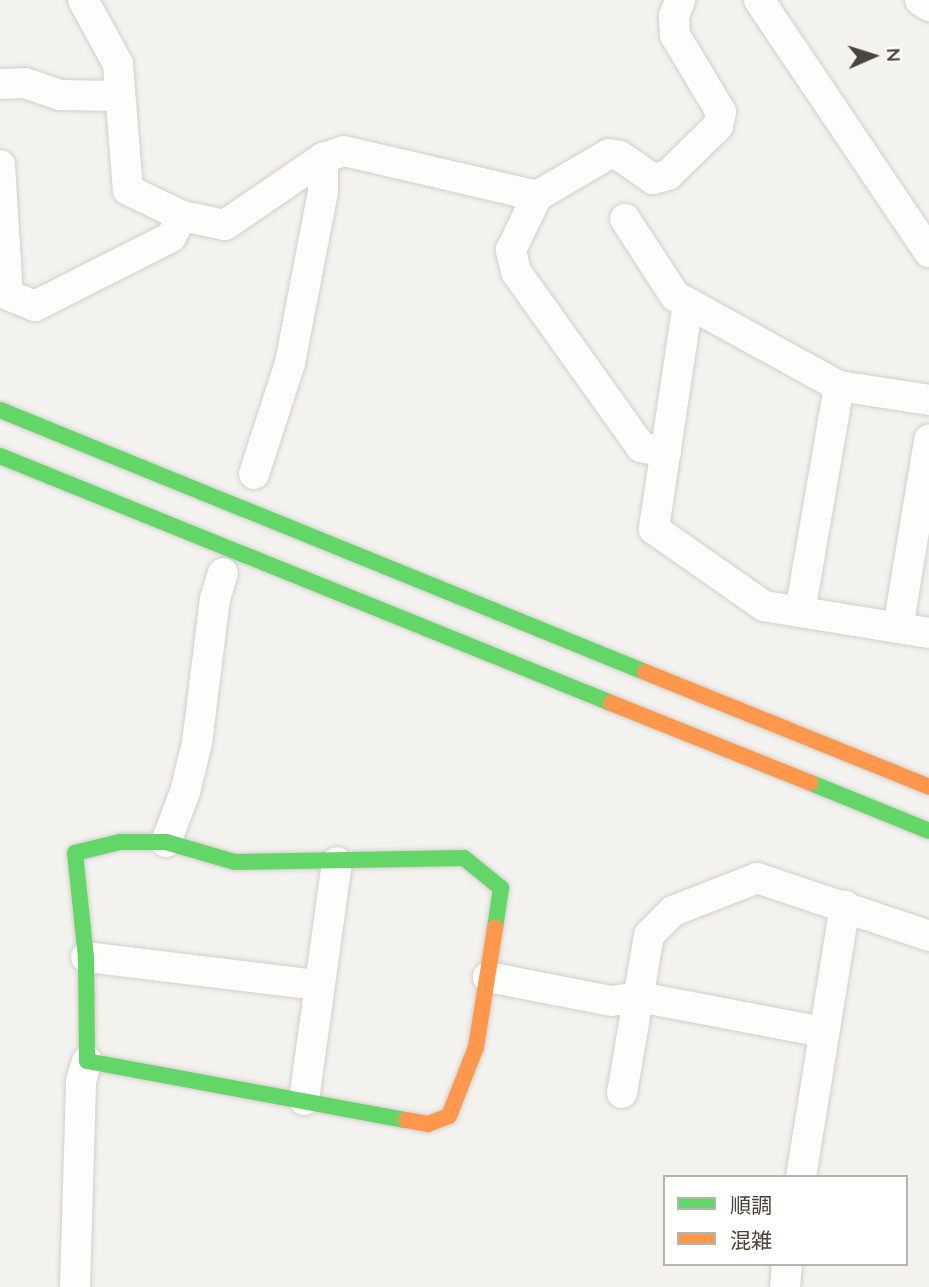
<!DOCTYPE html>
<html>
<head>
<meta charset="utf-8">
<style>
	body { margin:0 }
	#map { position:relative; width:929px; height:1287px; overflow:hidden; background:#f4f2ee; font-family:Quicksand,"Noto Sans JP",sans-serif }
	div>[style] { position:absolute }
	.roads { filter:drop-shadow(0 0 2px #d2d0cb) drop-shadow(0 0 2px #d2d0cb) }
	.street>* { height:30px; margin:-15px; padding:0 15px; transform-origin:15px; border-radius:15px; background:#fdfdfc }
	.fast>* { height:16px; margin:-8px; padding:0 8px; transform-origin:8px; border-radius:8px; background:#63d668 }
	.slow>* { height:16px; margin:-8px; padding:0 8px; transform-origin:8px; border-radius:8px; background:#ff974d }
	span { translate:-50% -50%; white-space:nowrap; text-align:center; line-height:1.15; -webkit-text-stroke:6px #fff; paint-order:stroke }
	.legend { position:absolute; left:663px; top:1175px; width:245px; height:91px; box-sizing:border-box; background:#fff; border:2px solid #b7b4b0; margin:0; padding:9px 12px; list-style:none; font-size:21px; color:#4b4439 }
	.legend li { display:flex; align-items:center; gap:14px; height:35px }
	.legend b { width:35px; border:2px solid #b7b4b0 }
	.north { position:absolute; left:838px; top:21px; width:70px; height:70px; -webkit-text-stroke:5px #fff; paint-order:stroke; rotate:87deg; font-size:19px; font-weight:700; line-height:28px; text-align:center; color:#4b4439 }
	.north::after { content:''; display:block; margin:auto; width:24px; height:32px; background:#4b4439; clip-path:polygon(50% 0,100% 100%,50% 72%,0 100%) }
</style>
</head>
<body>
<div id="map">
	<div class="roads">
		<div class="street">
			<div style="left:83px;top:0;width:73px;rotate:61.3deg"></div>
			<div style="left:118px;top:64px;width:126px;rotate:85.5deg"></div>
			<div style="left:128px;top:190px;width:60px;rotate:25.7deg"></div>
			<div style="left:182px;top:216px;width:44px;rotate:11.8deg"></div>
			<div style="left:225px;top:225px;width:119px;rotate:-34.4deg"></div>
			<div style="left:323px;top:158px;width:22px;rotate:-18deg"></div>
			<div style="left:344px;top:151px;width:198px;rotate:13.1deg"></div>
			<div style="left:759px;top:0;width:304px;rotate:56deg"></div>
			<div style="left:920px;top:0;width:11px;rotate:34deg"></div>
			<div style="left:0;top:84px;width:25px;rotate:-2deg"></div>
			<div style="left:25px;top:83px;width:37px;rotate:19deg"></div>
			<div style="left:60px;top:95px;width:60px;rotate:1deg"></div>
			<div style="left:0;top:165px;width:130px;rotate:86.5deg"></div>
			<div style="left:8px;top:295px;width:29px;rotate:22deg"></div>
			<div style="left:35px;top:306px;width:153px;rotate:-26.9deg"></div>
			<div style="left:171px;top:237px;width:24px;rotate:-62deg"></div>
			<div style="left:625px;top:219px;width:92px;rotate:57deg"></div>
			<div style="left:675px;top:296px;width:187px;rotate:28.8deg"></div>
			<div style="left:839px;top:386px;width:91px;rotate:8.8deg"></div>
			<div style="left:688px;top:303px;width:229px;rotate:98.6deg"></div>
			<div style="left:654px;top:529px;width:134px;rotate:35deg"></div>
			<div style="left:764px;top:606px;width:167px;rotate:9.3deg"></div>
			<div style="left:666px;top:452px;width:25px;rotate:-169deg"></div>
			<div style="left:641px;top:447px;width:215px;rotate:-125.5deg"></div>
			<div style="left:516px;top:272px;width:23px;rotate:-103deg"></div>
			<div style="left:511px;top:250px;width:60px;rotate:-64.3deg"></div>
			<div style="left:537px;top:196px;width:83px;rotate:-30.3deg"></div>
			<div style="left:609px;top:154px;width:11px;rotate:10deg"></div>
			<div style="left:620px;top:156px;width:40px;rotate:34.9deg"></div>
			<div style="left:653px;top:179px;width:16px;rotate:-15deg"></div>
			<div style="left:668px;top:175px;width:70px;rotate:-44.4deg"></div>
			<div style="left:718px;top:126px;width:14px;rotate:-78deg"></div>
			<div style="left:721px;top:112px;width:90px;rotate:-120.9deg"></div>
			<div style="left:675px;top:35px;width:19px;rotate:-93deg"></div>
			<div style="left:674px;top:16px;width:17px;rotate:-69deg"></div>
			<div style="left:254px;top:474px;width:117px;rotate:-72deg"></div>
			<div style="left:290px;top:363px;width:174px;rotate:-79.1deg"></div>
			<div style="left:323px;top:192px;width:34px;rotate:-90deg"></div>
			<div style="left:800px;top:612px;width:229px;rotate:-80.2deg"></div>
			<div style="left:898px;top:628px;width:191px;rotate:-80.6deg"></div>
			<div style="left:166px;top:842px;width:53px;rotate:-69.2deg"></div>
			<div style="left:185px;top:792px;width:50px;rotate:-76.2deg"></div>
			<div style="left:197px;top:743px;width:145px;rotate:-82.9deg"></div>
			<div style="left:215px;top:599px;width:27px;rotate:-73deg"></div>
			<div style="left:86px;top:957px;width:235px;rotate:6.9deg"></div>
			<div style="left:488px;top:977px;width:125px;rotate:11deg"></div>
			<div style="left:611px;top:1001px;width:28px;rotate:-8deg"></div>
			<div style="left:639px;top:997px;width:187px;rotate:10.8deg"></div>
			<div style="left:622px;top:1093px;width:160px;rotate:-80.3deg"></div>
			<div style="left:649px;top:935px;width:34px;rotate:-45deg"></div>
			<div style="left:673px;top:911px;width:90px;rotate:-21.4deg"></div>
			<div style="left:757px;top:878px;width:182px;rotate:18.6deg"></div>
			<div style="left:304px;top:1100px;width:240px;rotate:-82.1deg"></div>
			<div style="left:801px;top:1177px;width:275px;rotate:-80.8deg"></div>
			<div style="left:75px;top:1287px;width:206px;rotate:-88.3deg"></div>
			<div style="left:81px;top:1081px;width:21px;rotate:-73deg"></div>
			<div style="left:785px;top:1287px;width:23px;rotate:-85deg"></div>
		</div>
		<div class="fast">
			<div style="left:0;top:410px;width:696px;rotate:22.11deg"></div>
			<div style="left:0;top:456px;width:659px;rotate:22.01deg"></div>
			<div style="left:811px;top:783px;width:127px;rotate:22.1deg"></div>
			<div style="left:120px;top:842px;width:46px"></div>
			<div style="left:166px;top:842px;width:72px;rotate:16.2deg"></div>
			<div style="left:235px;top:862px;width:229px;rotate:-1deg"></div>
			<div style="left:464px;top:858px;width:48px;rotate:39deg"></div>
			<div style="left:501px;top:888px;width:40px;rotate:98.5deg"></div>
			<div style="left:120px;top:842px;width:46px;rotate:166.3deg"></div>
			<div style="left:75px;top:853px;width:105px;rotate:84deg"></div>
			<div style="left:86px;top:957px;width:104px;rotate:89.4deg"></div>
			<div style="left:87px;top:1061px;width:324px;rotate:10.5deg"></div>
		</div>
		<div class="slow">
			<div style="left:645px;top:672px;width:306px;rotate:22deg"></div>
			<div style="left:611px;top:703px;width:215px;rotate:21.8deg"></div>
			<div style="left:406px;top:1120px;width:22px;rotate:10deg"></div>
			<div style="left:428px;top:1124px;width:22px;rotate:-21deg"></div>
			<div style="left:449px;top:1116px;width:74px;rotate:-68.6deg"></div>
			<div style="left:476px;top:1047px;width:121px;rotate:-80.9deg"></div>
		</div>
	</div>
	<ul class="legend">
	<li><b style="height:9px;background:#63d668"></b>順調</li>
	<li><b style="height:9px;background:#ff974d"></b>混雑</li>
	</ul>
	<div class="north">N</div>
</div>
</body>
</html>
